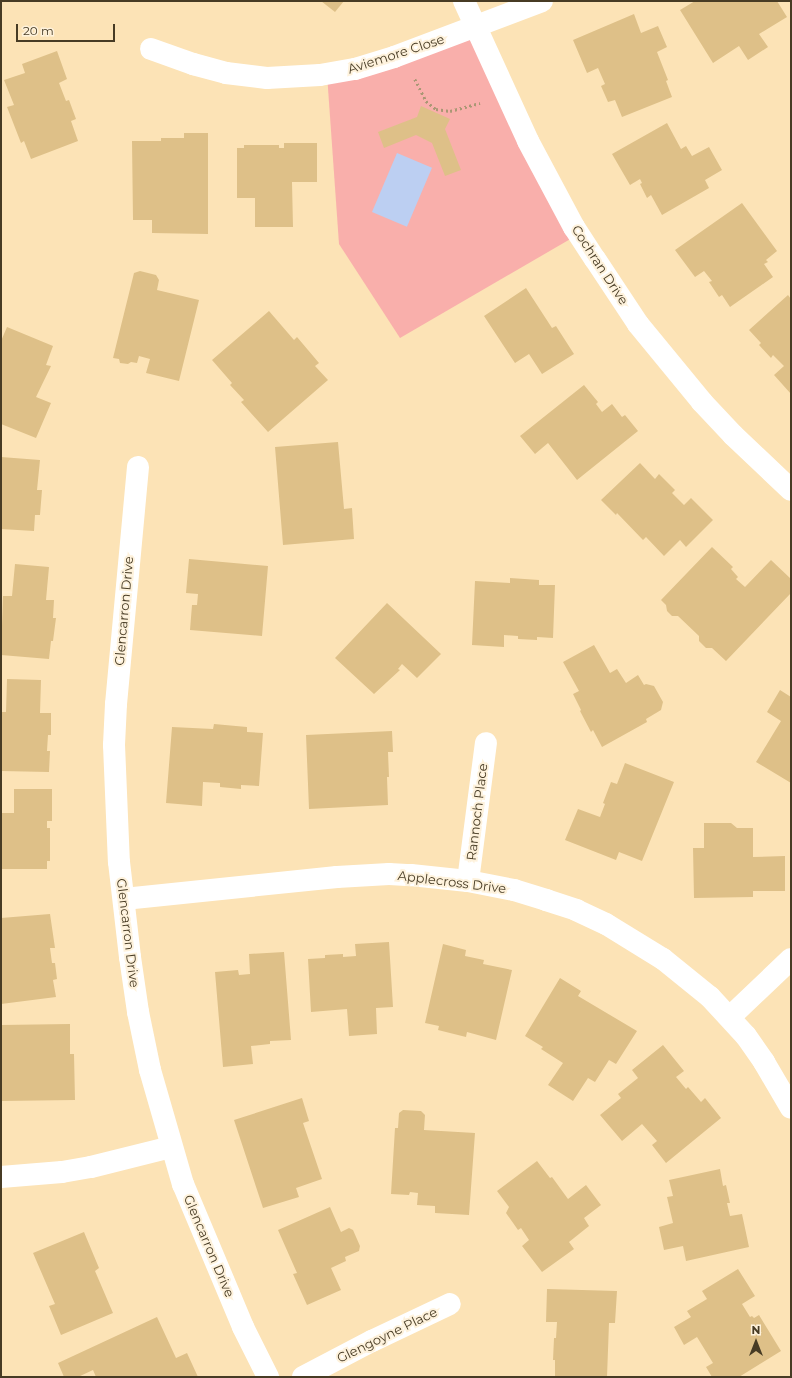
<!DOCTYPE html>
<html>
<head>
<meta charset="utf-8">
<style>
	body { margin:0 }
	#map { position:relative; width:792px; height:1378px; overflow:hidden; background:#fce3b6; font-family:Montserrat,sans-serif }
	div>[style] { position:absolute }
	.green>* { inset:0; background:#f9afab }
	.water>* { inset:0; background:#bccff2; transform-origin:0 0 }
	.building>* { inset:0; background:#dec088 }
	.path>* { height:2.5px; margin-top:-1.25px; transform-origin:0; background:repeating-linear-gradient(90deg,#aa9774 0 2px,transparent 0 5px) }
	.minor>* { height:22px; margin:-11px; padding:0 11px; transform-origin:11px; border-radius:11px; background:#fff }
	span { translate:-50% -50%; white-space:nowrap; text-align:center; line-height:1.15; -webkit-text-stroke:4px #fef2dc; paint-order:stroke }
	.street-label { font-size:13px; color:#473b24 }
	.frame { position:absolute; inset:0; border:2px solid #473b24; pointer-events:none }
	.north { position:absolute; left:736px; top:1322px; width:40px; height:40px; -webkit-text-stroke:3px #fef2dc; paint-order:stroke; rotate:0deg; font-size:11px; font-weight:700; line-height:16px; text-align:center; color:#473b24 }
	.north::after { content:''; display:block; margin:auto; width:14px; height:18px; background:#473b24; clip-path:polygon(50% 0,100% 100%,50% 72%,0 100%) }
	.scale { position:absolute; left:16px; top:24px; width:99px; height:18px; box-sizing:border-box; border:2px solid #473b24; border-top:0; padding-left:5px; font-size:12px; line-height:14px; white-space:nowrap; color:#473b24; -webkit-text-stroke:3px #fef2dc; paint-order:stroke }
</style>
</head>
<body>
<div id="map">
	<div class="green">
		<div style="clip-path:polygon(475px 27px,579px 234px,400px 338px,339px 244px,327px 74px)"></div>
	</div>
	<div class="water">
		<div style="left:397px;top:153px;width:38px;height:64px;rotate:23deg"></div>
	</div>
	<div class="building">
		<div style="clip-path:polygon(321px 1px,344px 1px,335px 12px)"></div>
		<div style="clip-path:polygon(695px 1px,777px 1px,787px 17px,759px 34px,768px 47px,748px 60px,739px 46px,713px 63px,680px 10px)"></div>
		<div style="clip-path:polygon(634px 14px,641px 33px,658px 26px,667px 47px,657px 52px,668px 80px,666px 81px,672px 97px,622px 117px,615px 100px,608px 102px,601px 86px,605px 84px,598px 68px,587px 73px,573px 40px)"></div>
		<div style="clip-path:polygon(57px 51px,67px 79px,59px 83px,66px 101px,69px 100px,76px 119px,71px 121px,78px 141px,31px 159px,24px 141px,21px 143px,7px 107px,14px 105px,4px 80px,25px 73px,22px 64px)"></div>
		<div style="clip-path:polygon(421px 106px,450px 119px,445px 129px,461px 170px,445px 176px,432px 143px,416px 135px,384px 148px,378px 132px,417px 117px)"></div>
		<div style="clip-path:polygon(667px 123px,681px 149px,686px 146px,692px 156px,709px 147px,722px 170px,705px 180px,709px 188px,662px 215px,651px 195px,647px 198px,640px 184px,642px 183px,640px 179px,630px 185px,612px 154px)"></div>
		<div style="clip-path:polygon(184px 133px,208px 133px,208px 234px,152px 233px,152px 220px,133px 220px,132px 141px,161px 141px,161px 138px,184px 138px)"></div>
		<div style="clip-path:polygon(284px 143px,317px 143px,317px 182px,292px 182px,293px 227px,255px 227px,255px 198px,237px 198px,237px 148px,244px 148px,244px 145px,279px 145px,279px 148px,284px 148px)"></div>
		<div style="clip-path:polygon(742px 203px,777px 251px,766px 260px,768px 262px,764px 264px,773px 277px,730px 307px,722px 295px,719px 297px,709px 282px,712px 281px,704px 271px,695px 277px,675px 250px)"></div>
		<div style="clip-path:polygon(140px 271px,156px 275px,159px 280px,157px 290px,199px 300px,179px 381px,146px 373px,150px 359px,139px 356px,137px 363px,131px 362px,128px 364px,120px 363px,119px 359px,113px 358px,134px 273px)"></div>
		<div style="clip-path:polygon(526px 288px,552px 328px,556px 326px,574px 354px,542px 374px,529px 354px,515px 363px,484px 316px)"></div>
		<div style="clip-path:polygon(788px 295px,791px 299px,791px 394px,774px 375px,784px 366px,773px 355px,771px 358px,759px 345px,761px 343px,749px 330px)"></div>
		<div style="clip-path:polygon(269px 311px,294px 340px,297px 337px,319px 363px,315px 366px,328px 380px,268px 432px,241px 402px,244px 400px,230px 385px,232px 383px,212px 360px)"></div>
		<div style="clip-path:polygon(7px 327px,53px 346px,46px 365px,51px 366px,36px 397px,51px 403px,36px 438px,1px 424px,1px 341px)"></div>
		<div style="clip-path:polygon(584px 385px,598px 402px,596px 404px,602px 412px,612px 404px,622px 417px,625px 415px,638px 431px,577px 480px,548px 443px,535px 454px,520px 436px)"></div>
		<div style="clip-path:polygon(338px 442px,344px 509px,352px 508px,354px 539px,283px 545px,275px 447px)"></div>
		<div style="clip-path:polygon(1px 457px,40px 460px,37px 490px,42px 490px,40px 515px,35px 515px,34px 531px,1px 529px)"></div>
		<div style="clip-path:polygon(640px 463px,655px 479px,659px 474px,675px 490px,672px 493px,684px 505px,691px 498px,713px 520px,686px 547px,680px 540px,664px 556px,646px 537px,643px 540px,617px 513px,616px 515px,601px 500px)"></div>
		<div style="clip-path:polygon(712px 547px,733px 567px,731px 569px,738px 577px,736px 579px,745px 587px,771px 560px,791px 579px,791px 593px,726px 661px,712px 648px,706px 648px,699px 641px,699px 636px,678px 616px,672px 616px,667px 611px,666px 605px,661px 600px)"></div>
		<div style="clip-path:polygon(189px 559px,268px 566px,262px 636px,190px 630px,192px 605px,197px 605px,198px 594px,186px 593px)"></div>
		<div style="clip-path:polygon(15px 564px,49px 567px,46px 600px,54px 600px,53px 618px,56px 618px,53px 641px,51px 641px,49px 659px,1px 655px,3px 596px,12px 596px)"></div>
		<div style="clip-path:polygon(510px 578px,539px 580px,539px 585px,555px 585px,553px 638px,537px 637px,537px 640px,518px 639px,518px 636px,504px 635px,504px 647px,472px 645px,475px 581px,510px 583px)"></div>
		<div style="clip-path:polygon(387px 603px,441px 654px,417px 678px,402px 664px,398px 669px,400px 670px,374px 694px,335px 658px)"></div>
		<div style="clip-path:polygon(594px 645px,610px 673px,617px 669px,626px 683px,638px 675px,644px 685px,646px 684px,654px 686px,663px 702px,661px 710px,646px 719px,647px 722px,602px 747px,593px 730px,591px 732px,580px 711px,581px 710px,573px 694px,579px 691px,563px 662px)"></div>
		<div style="clip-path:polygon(7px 679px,41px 680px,40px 713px,51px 713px,51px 735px,48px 735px,47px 751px,50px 751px,49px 772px,1px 771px,1px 712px,6px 712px)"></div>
		<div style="clip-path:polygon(780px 690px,791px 697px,791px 783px,756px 762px,781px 721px,767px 712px)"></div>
		<div style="clip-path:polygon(214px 724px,247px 727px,247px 732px,263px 733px,259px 786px,241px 785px,241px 789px,220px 787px,220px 783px,203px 782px,202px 806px,166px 803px,172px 727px,213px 729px)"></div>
		<div style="clip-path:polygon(392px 731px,393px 752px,388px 752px,389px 777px,387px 777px,388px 805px,309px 809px,306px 735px)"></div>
		<div style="clip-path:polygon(625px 763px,674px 782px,642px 861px,619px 852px,616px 860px,565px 840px,578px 809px,600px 817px,605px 804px,603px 803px,611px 782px,617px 784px)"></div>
		<div style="clip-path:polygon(14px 789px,52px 789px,52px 821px,47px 821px,47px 828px,50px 828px,50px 861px,47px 861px,47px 869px,1px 869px,1px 813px,14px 813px)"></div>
		<div style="clip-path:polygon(704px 823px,731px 823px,737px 828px,753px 828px,753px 857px,785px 856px,785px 891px,753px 891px,753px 897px,694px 898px,693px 848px,704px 848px)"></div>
		<div style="clip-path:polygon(50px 914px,55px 948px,50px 948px,52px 963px,55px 963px,57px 979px,53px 980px,56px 997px,1px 1004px,1px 918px)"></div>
		<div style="clip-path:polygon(389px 942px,393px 1007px,376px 1008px,377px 1034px,349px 1036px,347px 1009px,311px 1012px,308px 959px,325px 958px,325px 955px,343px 954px,343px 957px,356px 956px,355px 944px)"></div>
		<div style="clip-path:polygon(443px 944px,466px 950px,465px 956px,484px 960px,483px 964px,512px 970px,496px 1040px,467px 1032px,466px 1037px,438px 1030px,439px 1026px,425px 1023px)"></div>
		<div style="clip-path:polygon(284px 952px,291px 1040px,270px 1041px,270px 1044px,251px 1046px,253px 1064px,223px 1067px,215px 972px,238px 970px,239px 975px,250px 974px,249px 954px)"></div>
		<div style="clip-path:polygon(560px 978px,581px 991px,578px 996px,637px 1031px,616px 1064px,609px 1060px,595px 1082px,588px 1078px,573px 1101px,548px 1085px,563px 1063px,541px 1049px,543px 1047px,525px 1036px)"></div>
		<div style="clip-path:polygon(70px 1024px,70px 1054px,74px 1054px,75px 1100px,1px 1101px,1px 1025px)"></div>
		<div style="clip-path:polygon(663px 1045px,684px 1071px,676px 1077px,686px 1089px,688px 1087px,701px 1102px,705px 1098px,721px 1118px,666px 1163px,652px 1145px,657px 1141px,642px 1124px,622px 1141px,600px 1115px,621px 1098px,618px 1094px,638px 1078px,632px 1070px)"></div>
		<div style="clip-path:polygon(302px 1098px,309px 1121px,303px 1123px,322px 1179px,296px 1188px,299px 1197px,263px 1208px,234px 1120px)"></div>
		<div style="clip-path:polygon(403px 1110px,421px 1111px,425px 1115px,424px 1130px,475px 1133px,469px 1215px,435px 1213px,435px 1206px,417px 1205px,418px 1193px,410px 1192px,409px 1195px,391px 1194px,395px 1128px,398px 1128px,399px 1113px)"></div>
		<div style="clip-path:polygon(537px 1161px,550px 1178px,552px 1177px,568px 1199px,586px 1185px,601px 1205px,584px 1218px,589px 1226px,569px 1242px,574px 1249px,542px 1272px,522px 1246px,529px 1240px,521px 1228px,518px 1230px,506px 1213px,509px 1207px,497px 1191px)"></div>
		<div style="clip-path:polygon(720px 1169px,723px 1186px,726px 1185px,730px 1203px,727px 1203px,730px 1216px,742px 1214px,749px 1247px,686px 1261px,683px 1246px,664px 1250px,659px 1227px,673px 1223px,667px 1197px,673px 1196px,669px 1180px)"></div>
		<div style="clip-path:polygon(330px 1207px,341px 1232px,349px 1228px,353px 1230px,360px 1246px,359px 1251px,345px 1257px,346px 1261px,331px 1268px,341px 1290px,307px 1305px,293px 1274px,297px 1273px,278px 1230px)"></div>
		<div style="clip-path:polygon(84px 1232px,99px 1268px,95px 1271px,113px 1313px,61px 1335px,49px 1306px,55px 1304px,33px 1253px)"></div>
		<div style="clip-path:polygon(738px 1269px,755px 1296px,742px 1304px,750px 1317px,752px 1316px,754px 1318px,759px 1315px,781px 1351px,739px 1377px,712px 1377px,706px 1367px,713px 1363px,697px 1337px,684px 1345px,674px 1327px,691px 1317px,687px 1311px,707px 1299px,702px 1291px)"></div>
		<div style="clip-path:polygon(547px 1289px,617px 1291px,615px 1323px,609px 1323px,607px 1377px,555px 1377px,555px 1360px,553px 1360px,554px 1338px,556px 1338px,557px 1322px,546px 1322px)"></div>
		<div style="clip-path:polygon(157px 1317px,176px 1358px,187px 1353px,198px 1377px,96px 1377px,93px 1370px,78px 1377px,64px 1377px,58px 1363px)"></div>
	</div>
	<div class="path">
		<div style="left:415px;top:79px;width:25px;rotate:63deg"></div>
		<div style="left:426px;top:101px;width:13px;rotate:39deg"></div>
		<div style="left:436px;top:109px;width:14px;rotate:8deg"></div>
		<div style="left:450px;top:111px;width:31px;rotate:-15deg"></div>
	</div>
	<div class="minor">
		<div style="left:464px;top:1px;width:154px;rotate:65.4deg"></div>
		<div style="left:528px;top:141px;width:98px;rotate:61.9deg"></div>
		<div style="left:574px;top:227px;width:38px;rotate:57deg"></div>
		<div style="left:595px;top:259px;width:78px;rotate:56.5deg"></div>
		<div style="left:638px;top:324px;width:101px;rotate:50.6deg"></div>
		<div style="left:702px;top:402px;width:45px;rotate:46.8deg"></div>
		<div style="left:733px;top:435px;width:80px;rotate:43.5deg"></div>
		<div style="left:151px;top:49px;width:45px;rotate:19.7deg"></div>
		<div style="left:193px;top:64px;width:34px;rotate:15deg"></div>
		<div style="left:226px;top:73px;width:41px;rotate:7deg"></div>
		<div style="left:267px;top:78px;width:53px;rotate:-3.2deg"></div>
		<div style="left:320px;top:75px;width:36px;rotate:-10deg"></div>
		<div style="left:355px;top:69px;width:41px;rotate:-17.1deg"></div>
		<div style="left:394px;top:57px;width:158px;rotate:-20.7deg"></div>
		<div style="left:138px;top:467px;width:238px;rotate:95.3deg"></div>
		<div style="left:116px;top:704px;width:41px;rotate:92.8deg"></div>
		<div style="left:114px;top:745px;width:117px;rotate:87.6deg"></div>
		<div style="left:119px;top:862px;width:96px;rotate:83.4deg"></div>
		<div style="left:130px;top:957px;width:56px;rotate:81.7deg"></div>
		<div style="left:138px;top:1012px;width:59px;rotate:78.3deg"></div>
		<div style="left:150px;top:1070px;width:119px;rotate:73.9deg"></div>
		<div style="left:183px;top:1184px;width:155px;rotate:67.2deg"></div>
		<div style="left:243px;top:1327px;width:56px;rotate:63.4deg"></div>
		<div style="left:468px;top:881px;width:139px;rotate:-82.6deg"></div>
		<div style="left:124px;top:899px;width:214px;rotate:-5.9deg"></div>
		<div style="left:337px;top:877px;width:52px;rotate:-3.3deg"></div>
		<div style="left:389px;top:874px;width:22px;rotate:3deg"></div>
		<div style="left:411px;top:875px;width:57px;rotate:6deg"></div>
		<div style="left:468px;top:881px;width:47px;rotate:11.1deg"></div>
		<div style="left:514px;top:890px;width:34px;rotate:17deg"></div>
		<div style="left:546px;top:900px;width:32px;rotate:18deg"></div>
		<div style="left:576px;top:910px;width:33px;rotate:25deg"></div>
		<div style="left:606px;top:924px;width:67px;rotate:31.6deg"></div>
		<div style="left:663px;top:959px;width:60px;rotate:39deg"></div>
		<div style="left:710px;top:997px;width:53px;rotate:47.3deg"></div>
		<div style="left:746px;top:1036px;width:32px;rotate:55deg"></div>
		<div style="left:764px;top:1062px;width:53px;rotate:59.6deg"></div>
		<div style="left:730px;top:1017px;width:84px;rotate:-43.6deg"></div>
		<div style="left:1px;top:1177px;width:61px;rotate:-4.7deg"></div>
		<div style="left:62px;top:1172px;width:29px;rotate:-10deg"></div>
		<div style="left:91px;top:1167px;width:82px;rotate:-14deg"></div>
		<div style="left:303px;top:1377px;width:78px;rotate:-27.6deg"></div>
		<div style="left:372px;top:1341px;width:86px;rotate:-25.4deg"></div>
	</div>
	<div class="street-label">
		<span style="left:396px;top:54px;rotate:-18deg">Aviemore Close</span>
		<span style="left:600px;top:265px;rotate:57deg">Cochran Drive</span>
		<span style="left:124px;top:611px;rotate:-85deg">Glencarron Drive</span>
		<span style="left:477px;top:812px;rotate:-83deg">Rannoch Place</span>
		<span style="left:452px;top:882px;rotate:7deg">Applecross Drive</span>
		<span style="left:128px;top:933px;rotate:83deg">Glencarron Drive</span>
		<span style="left:209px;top:1246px;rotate:67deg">Glencarron Drive</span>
		<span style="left:387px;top:1335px;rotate:-26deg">Glengoyne Place</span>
	</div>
	<div class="frame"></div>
	<div class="north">N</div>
	<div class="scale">20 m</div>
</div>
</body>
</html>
